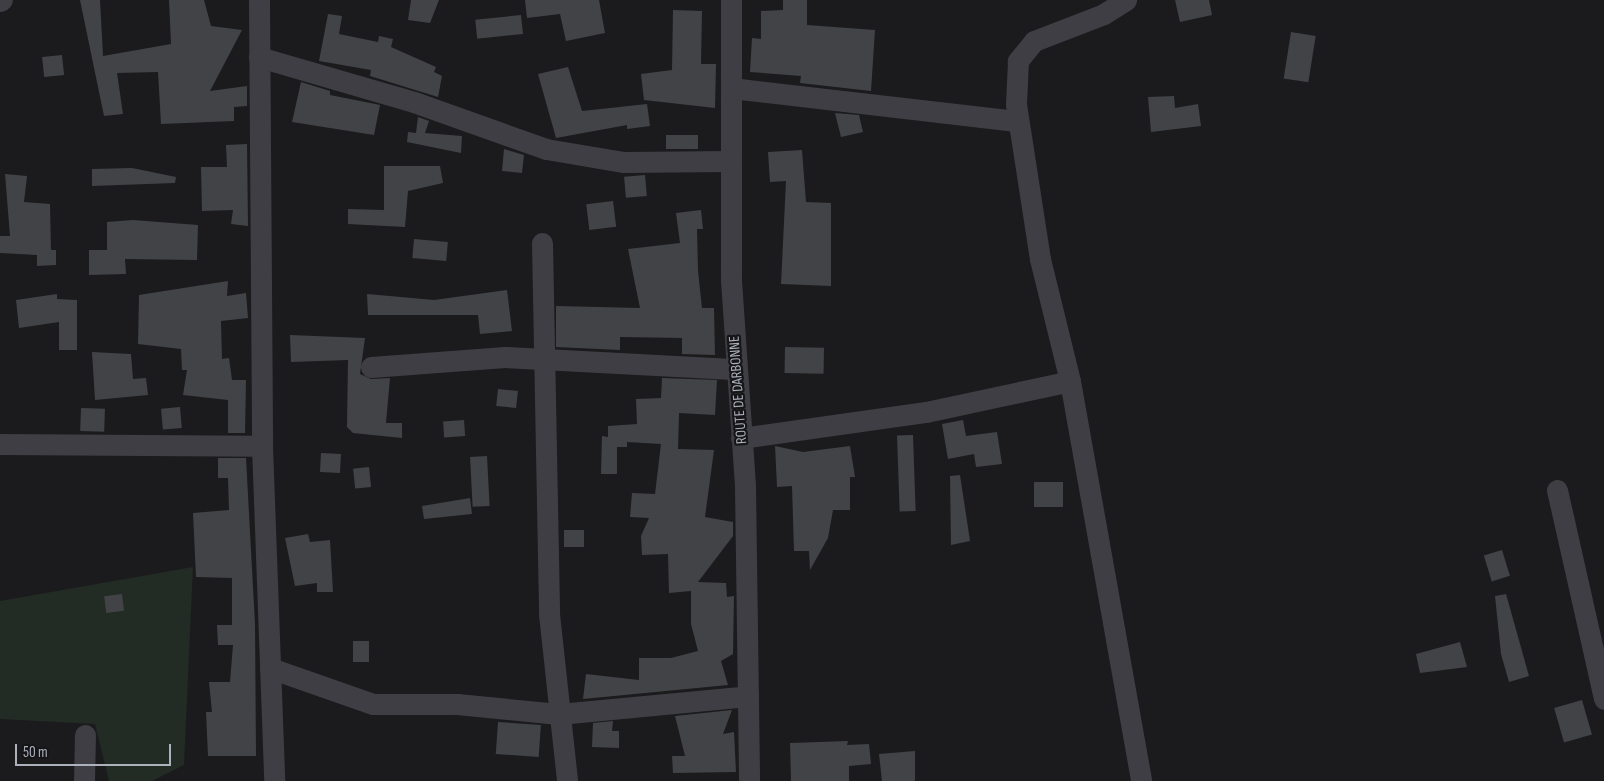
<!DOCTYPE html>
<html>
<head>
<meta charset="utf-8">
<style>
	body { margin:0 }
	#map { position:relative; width:1604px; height:781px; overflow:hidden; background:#1b1b1d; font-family:"Sofia Sans Condensed",sans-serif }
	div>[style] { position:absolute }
	.green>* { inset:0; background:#222b24 }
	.building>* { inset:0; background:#424347; transform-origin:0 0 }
	.street>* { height:21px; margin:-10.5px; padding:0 10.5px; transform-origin:10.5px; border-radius:10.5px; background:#3e3e44 }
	span { translate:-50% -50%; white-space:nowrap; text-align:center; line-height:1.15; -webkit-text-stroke:4.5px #161618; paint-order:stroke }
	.street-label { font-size:15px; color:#adb1bc }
	.scale { position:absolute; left:15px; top:744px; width:156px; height:22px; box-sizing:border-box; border:2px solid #adb1bc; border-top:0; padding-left:6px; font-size:15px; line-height:18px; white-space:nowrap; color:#adb1bc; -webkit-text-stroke:4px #161618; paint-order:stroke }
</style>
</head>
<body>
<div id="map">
	<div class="green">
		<div style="clip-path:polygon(193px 567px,184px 765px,152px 781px,109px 781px,95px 724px,0 719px,0 601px)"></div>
	</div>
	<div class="building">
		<div style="clip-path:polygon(80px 0,100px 0,103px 56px,171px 44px,169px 0,204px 0,211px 26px,242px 30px,210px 91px,247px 86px,247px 106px,234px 107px,234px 121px,161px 124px,158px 72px,117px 73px,123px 114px,104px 116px)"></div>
		<div style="clip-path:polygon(411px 0,439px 0,430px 23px,408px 20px)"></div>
		<div style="clip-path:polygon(525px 0,599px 0,605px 33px,566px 41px,560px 14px,527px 18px)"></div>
		<div style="clip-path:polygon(783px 0,807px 0,807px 25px,875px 30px,871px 91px,800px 83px,801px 76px,750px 72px,752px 38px,761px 39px,761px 11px,783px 10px)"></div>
		<div style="clip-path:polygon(1175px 0,1209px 0,1212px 15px,1180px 22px)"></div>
		<div style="clip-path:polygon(673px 10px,702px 11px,701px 64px,716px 64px,715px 108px,644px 100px,641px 74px,672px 70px)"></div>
		<div style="clip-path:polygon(328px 14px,342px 16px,339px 34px,378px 42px,379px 36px,393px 39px,391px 47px,436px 67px,434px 72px,442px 76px,438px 97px,370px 76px,371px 70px,319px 61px)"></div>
		<div style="left:521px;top:15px;width:19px;height:46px;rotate:84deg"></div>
		<div style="left:1291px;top:32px;width:25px;height:47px;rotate:9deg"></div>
		<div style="left:62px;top:55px;width:20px;height:20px;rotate:84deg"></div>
		<div style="clip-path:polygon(568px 67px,582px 111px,647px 104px,650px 126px,627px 129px,627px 125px,556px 138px,538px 74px)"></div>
		<div style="clip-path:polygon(301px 82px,330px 91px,330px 95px,380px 105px,374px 135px,292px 122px)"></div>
		<div style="clip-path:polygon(1174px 96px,1175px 108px,1198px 104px,1201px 126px,1151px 132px,1148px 97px)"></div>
		<div style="clip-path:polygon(835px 113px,859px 115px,863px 132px,841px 137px)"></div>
		<div style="clip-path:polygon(418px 117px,429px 121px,425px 133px,462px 136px,461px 153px,407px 142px,408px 132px,416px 133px)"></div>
		<div style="left:666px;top:135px;width:32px;height:14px"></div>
		<div style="clip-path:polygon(247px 144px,248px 226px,231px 224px,233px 210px,202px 211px,201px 167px,227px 167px,226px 145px)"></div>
		<div style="clip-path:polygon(504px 149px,524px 155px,522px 173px,502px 171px)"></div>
		<div style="clip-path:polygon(802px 150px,806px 202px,831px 203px,831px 286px,781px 284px,786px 181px,770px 182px,768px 152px)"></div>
		<div style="clip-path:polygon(384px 166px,440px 166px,443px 183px,408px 191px,405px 227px,348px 224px,348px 209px,384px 210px)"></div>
		<div style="clip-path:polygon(132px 168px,176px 177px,175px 183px,92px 186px,92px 169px)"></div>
		<div style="clip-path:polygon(5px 174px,27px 176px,24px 202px,50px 204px,51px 250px,56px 250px,56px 265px,37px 266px,37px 255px,0 253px,0 236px,10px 236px)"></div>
		<div style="left:645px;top:175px;width:21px;height:21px;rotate:85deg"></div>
		<div style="left:613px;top:201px;width:26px;height:27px;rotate:83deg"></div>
		<div style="clip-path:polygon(701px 210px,703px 229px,697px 229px,698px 271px,702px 308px,714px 308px,715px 355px,682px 354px,682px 338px,620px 337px,620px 350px,556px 347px,556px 306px,640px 308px,628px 249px,680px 243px,676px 213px)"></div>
		<div style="clip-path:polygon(133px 220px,198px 225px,197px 260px,125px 259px,126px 274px,89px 275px,89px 250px,107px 250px,107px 222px)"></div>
		<div style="left:414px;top:239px;width:34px;height:19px;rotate:5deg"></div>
		<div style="clip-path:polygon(228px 281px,227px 296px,246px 293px,248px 318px,221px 321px,222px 359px,229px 358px,232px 380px,246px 380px,245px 433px,228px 433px,228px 400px,183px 395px,187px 370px,182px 370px,181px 349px,138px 344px,139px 295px)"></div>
		<div style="clip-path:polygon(507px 290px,512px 331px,480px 334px,478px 315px,368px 315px,367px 294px,434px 300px)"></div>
		<div style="clip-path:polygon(57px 294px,57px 299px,77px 300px,77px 350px,59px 350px,59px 322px,19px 328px,16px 300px)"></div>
		<div style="clip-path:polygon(290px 335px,365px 338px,360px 374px,371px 379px,390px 378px,386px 423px,402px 423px,402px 438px,353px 433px,347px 427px,348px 360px,291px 362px)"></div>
		<div style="left:785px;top:347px;width:39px;height:26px;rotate:1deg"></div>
		<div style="clip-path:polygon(92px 352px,131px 354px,133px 379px,146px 378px,148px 395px,95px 400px)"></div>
		<div style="clip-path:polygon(662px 378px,717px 380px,715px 415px,679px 413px,678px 449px,714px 450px,705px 517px,733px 522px,733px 536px,698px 582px,726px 583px,727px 597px,734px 596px,733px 654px,721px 661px,728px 685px,583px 699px,586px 674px,639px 680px,639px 658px,671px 658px,698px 651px,691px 624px,691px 591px,669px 593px,668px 554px,642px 555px,641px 536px,649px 518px,630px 517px,632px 493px,655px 494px,661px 444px,627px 442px,627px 447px,617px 447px,617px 474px,601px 474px,602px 436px,608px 437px,608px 426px,637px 424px,636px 399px,661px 398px)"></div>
		<div style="left:498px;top:389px;width:20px;height:17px;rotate:6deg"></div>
		<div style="left:180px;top:407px;width:21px;height:19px;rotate:85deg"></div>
		<div style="left:81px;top:408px;width:24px;height:23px;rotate:2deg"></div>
		<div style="left:464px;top:420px;width:16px;height:21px;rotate:86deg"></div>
		<div style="clip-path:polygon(963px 420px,966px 436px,997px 432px,1002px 464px,976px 467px,974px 454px,948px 459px,942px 424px)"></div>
		<div style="left:913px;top:435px;width:76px;height:16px;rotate:88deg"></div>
		<div style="clip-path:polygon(775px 446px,803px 452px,850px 446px,855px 477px,850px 477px,850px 510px,833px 510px,828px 538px,810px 570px,809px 551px,794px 551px,792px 486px,777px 487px)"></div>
		<div style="left:321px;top:453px;width:20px;height:19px;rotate:3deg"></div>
		<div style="left:487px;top:456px;width:50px;height:17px;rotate:87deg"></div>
		<div style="clip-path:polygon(218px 458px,246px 458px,255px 624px,256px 756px,208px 756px,206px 712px,212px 712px,209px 682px,230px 682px,233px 645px,218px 645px,217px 625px,232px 625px,232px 578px,196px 577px,193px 513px,229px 510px,228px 478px,218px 478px)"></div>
		<div style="left:369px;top:467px;width:20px;height:16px;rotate:84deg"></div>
		<div style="clip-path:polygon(960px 475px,970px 541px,951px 545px,950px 476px)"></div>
		<div style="left:1034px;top:482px;width:29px;height:25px"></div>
		<div style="clip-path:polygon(470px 498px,472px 514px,424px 519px,422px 506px)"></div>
		<div style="left:584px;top:530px;width:17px;height:20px;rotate:90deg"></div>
		<div style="clip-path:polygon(308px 534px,310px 542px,330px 540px,333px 592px,317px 592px,317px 583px,295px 586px,285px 538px)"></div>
		<div style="left:1502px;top:550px;width:27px;height:19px;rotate:73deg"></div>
		<div style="left:122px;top:594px;width:17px;height:18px;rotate:83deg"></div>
		<div style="clip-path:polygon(1506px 594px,1529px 676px,1509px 682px,1501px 654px,1495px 596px)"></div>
		<div style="left:353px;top:641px;width:16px;height:21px"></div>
		<div style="clip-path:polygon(1460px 642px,1467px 667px,1420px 673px,1416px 654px)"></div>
		<div style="left:1582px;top:700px;width:36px;height:29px;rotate:74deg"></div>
		<div style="clip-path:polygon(732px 710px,723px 734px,734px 732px,736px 772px,673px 773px,672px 756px,685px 756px,675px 716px)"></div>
		<div style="clip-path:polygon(613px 721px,612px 731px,619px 731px,619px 748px,592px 747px,593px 723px)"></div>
		<div style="left:498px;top:722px;width:43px;height:32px;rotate:4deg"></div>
		<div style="clip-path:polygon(848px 741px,847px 745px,869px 744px,871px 764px,849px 766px,849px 781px,791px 781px,790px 743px)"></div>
		<div style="clip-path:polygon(915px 751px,915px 781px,882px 781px,879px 754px)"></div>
	</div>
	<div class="street">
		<div style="left:259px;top:0;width:446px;rotate:89.6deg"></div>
		<div style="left:262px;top:446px;width:335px;rotate:87.9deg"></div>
		<div style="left:731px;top:0;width:280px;rotate:90deg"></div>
		<div style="left:731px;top:280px;width:207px;rotate:86.1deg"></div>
		<div style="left:745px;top:487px;width:294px;rotate:89.2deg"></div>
		<div style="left:1126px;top:0;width:26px;rotate:148deg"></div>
		<div style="left:1104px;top:14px;width:75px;rotate:158.9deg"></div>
		<div style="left:1034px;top:41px;width:26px;rotate:129deg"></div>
		<div style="left:1018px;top:61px;width:43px;rotate:92.7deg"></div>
		<div style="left:1016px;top:104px;width:157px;rotate:81.2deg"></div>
		<div style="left:1040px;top:259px;width:126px;rotate:76.2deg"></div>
		<div style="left:1070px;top:381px;width:406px;rotate:79.9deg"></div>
		<div style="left:0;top:1px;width:2px;rotate:-27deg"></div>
		<div style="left:259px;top:57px;width:161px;rotate:16.2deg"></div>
		<div style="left:414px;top:102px;width:140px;rotate:19.6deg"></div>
		<div style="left:546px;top:149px;width:79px;rotate:9.5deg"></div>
		<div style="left:624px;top:162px;width:107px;rotate:-0.5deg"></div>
		<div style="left:731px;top:88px;width:289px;rotate:6.6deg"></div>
		<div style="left:542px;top:243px;width:371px;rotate:88.9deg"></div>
		<div style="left:549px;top:614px;width:168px;rotate:83.8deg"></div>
		<div style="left:371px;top:367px;width:134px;rotate:-4.3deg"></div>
		<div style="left:505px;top:357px;width:232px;rotate:3deg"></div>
		<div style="left:741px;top:438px;width:187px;rotate:-8deg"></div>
		<div style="left:926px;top:412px;width:147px;rotate:-12.1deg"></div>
		<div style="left:0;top:444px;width:262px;rotate:0.4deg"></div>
		<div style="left:1557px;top:490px;width:214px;rotate:77.3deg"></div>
		<div style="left:270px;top:668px;width:109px;rotate:19.3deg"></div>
		<div style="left:373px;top:704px;width:84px"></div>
		<div style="left:457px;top:704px;width:102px;rotate:5.6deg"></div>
		<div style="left:559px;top:714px;width:190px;rotate:-5.4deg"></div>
		<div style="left:84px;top:781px;width:46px;rotate:-88.8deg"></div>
	</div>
	<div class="street-label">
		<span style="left:738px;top:390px;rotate:-94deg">ROUTE DE DARBONNE</span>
	</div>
	<div class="scale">50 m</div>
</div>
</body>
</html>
